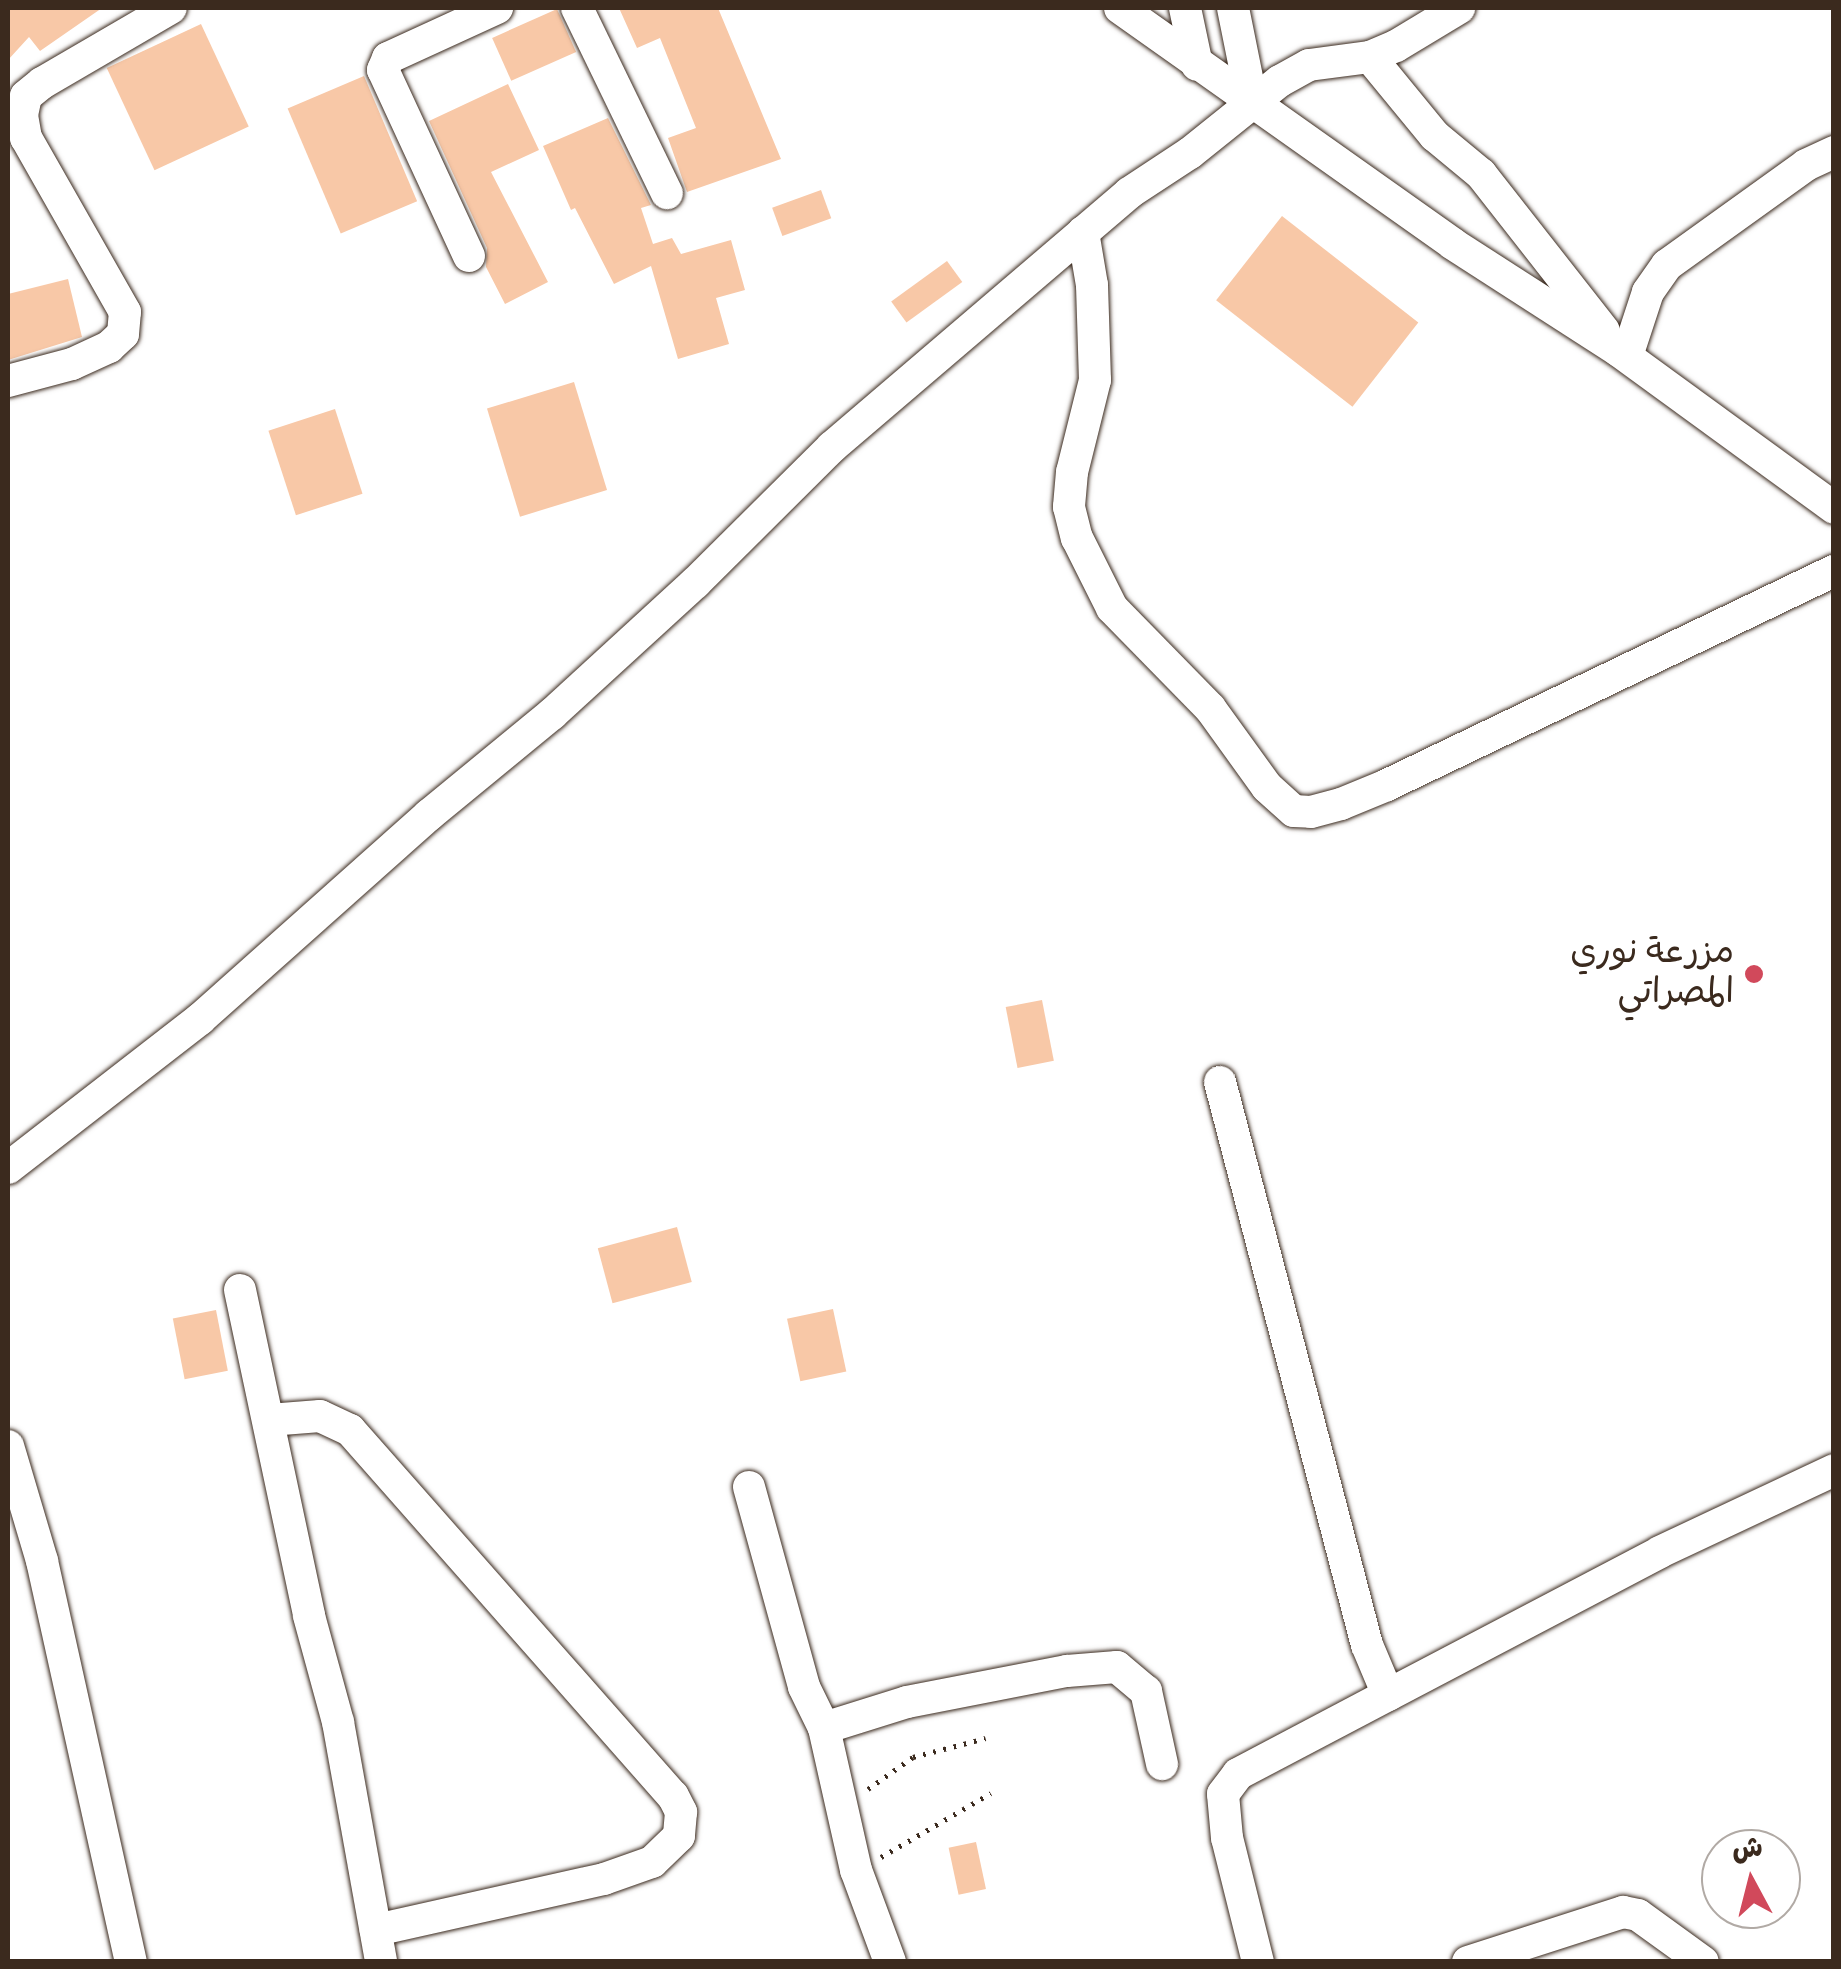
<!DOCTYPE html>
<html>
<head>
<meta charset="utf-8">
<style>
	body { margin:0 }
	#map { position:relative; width:1841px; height:1969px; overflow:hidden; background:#fff; font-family:"Indie Flower","Playpen Sans Arabic",sans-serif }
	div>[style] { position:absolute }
	.building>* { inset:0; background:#f8c8a7; transform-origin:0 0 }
	.path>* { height:5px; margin-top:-2.5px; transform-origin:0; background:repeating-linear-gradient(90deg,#3b2a1e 0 2.5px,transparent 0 10.5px) }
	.roads { filter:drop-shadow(0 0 2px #3b2a1e) drop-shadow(0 0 2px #3b2a1e) }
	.street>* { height:32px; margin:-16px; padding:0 16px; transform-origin:16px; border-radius:16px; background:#fff }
	.dots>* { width:28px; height:28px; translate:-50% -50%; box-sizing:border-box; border:5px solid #fff; border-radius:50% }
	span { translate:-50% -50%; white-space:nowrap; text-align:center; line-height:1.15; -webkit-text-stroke:9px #fff; paint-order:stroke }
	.poi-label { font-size:35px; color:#3b2a1e }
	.right { translate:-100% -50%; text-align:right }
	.frame { position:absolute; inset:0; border:10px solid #3b2a1e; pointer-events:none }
	.north { position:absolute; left:1701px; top:1829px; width:100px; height:100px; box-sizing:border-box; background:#fff; border:2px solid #b1aaa5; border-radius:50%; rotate:353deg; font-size:28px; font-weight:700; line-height:40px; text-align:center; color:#3b2a1e }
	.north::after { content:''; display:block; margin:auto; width:35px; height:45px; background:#d1495b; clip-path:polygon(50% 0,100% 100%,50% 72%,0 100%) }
</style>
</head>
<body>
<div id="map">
	<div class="building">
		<div style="clip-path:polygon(8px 8px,102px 8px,40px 51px,29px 37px,8px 60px)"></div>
		<div style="clip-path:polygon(619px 8px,718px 8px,781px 159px,687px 192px,668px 138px,696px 128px,660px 38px,637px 48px)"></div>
		<div style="left:557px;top:9px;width:47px;height:71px;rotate:66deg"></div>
		<div style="left:201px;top:24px;width:113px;height:104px;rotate:65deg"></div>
		<div style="left:364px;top:76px;width:136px;height:83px;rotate:67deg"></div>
		<div style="clip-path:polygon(508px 84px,539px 150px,491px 172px,548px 282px,505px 304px,486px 267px,487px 248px,429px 121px)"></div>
		<div style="clip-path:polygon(608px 118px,651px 205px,641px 208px,653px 244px,672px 238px,681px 254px,731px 240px,745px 290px,716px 298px,729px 344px,678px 359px,651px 266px,614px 284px,575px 208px,571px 210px,543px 146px)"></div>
		<div style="left:821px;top:190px;width:30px;height:52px;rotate:70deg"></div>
		<div style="left:1282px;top:216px;width:173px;height:107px;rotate:38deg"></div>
		<div style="left:947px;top:261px;width:26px;height:69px;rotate:54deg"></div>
		<div style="clip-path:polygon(68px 279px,82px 337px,8px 360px,8px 294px)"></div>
		<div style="left:574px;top:382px;width:113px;height:91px;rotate:73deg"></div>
		<div style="left:335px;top:409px;width:89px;height:70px;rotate:72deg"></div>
		<div style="left:1042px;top:1000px;width:62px;height:37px;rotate:79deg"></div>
		<div style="left:677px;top:1227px;width:57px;height:82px;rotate:75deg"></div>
		<div style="left:833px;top:1309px;width:64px;height:47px;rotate:78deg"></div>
		<div style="left:216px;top:1310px;width:62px;height:44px;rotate:79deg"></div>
		<div style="left:976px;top:1842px;width:48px;height:28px;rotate:78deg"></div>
	</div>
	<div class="path">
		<div style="left:868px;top:1789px;width:55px;rotate:-35.4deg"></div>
		<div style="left:913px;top:1757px;width:75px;rotate:-14.6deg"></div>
		<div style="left:881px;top:1857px;width:127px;rotate:-30.2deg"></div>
	</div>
	<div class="roads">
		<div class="street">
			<div style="left:577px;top:8px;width:206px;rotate:64.1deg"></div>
			<div style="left:1120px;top:8px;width:408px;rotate:35.3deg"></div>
			<div style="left:1453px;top:244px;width:197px;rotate:32.8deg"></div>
			<div style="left:1619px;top:351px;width:266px;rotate:36.1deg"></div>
			<div style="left:1185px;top:8px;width:58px;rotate:78.1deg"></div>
			<div style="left:1233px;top:8px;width:96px;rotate:78.6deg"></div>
			<div style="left:1370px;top:57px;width:102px;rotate:50.6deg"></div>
			<div style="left:1435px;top:136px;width:60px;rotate:39.6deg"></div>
			<div style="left:1481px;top:174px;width:199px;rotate:51.9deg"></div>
			<div style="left:1083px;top:232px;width:54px;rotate:80.4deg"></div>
			<div style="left:1092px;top:285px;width:95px;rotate:88.2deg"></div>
			<div style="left:1095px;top:380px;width:95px;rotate:104deg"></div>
			<div style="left:1072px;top:472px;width:35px;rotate:95deg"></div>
			<div style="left:1069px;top:507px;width:32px;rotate:76deg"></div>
			<div style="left:1077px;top:538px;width:78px;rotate:63.4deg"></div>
			<div style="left:1112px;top:608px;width:140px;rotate:45.6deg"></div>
			<div style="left:1210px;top:708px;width:97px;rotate:54.2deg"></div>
			<div style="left:1267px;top:787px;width:36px;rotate:42deg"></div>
			<div style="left:1294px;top:811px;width:17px;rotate:3deg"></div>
			<div style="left:1311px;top:812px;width:31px;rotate:-15deg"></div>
			<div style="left:1341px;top:804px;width:50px;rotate:-22.4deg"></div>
			<div style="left:1387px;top:785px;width:496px;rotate:-25.6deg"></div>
			<div style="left:469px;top:256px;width:205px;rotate:-114.8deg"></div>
			<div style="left:383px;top:70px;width:13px;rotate:-67deg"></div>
			<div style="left:388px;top:58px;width:120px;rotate:-24.6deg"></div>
			<div style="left:1627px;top:356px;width:67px;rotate:-71.8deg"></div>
			<div style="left:1648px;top:292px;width:33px;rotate:-55deg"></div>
			<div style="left:1667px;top:265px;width:171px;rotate:-35.7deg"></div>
			<div style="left:1806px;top:165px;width:31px;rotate:-25deg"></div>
			<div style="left:8px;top:381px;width:66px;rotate:-14.9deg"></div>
			<div style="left:72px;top:364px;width:41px;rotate:-24.7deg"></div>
			<div style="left:109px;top:347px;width:19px;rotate:-43deg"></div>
			<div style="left:123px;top:334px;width:22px;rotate:-85deg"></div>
			<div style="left:125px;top:312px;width:200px;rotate:-119.6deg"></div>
			<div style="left:26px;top:138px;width:23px;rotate:-100deg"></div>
			<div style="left:22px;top:115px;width:19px;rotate:-78deg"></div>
			<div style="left:26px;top:96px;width:21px;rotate:-39deg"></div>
			<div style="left:42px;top:83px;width:149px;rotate:-30.2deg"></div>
			<div style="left:1220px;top:1082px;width:582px;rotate:75.37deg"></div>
			<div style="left:1367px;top:1645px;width:54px;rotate:67.2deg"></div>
			<div style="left:1388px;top:1695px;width:307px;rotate:-27.7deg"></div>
			<div style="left:1660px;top:1552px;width:192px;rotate:-25.2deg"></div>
			<div style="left:8px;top:1168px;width:243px;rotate:-37.8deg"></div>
			<div style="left:200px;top:1019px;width:307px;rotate:-41.7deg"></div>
			<div style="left:429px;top:815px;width:159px;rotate:-39.4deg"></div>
			<div style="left:552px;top:714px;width:194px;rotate:-42.5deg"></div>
			<div style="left:695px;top:583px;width:193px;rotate:-44.8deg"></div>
			<div style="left:832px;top:447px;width:391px;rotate:-40.5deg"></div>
			<div style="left:1129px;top:193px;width:73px;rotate:-33.3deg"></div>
			<div style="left:1190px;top:153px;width:115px;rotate:-38.7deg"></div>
			<div style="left:1280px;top:81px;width:33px;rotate:-29deg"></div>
			<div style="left:1309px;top:65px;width:62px;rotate:-7.5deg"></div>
			<div style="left:1370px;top:57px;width:28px;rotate:-23deg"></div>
			<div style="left:1396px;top:46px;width:74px;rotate:-31.1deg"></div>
			<div style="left:240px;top:1290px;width:333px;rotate:78deg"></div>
			<div style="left:309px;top:1616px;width:110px;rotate:74.7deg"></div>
			<div style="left:338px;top:1722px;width:244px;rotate:79.8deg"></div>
			<div style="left:269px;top:1420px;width:51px;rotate:-4.5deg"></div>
			<div style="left:320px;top:1416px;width:33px;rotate:25deg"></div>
			<div style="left:350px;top:1430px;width:488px;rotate:48.6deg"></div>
			<div style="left:673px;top:1796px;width:18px;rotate:63deg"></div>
			<div style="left:681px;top:1812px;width:24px;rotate:95deg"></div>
			<div style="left:679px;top:1836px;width:37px;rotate:136deg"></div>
			<div style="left:652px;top:1862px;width:51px;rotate:160.5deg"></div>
			<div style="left:604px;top:1879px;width:234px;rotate:167.4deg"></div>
			<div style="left:8px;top:1446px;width:120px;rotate:73.5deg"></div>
			<div style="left:42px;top:1561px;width:411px;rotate:77.5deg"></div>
			<div style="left:749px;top:1487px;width:207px;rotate:74.6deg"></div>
			<div style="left:804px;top:1687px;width:46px;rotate:64deg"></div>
			<div style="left:824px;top:1728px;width:146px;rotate:77.3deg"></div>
			<div style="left:856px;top:1870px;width:98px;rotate:69.7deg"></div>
			<div style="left:824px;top:1728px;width:87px;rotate:-17.4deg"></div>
			<div style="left:907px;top:1702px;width:163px;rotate:-11deg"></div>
			<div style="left:1067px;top:1671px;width:50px;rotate:-4.6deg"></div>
			<div style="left:1117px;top:1667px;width:38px;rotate:40deg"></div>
			<div style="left:1146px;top:1691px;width:75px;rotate:77.6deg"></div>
			<div style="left:1258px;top:1962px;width:128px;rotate:-104deg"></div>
			<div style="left:1227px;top:1838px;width:44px;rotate:-95.2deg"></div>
			<div style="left:1223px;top:1794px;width:25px;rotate:-53deg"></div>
			<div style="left:1238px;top:1774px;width:170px;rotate:-27.8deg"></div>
			<div style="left:1468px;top:1962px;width:163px;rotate:-17.9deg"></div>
			<div style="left:1623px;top:1912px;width:15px;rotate:11deg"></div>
			<div style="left:1638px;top:1915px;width:80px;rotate:35.9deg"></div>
		</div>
	</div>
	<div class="dots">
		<div style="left:1754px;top:974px;background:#d1495b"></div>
	</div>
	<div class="poi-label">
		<span class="right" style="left:1734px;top:974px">مزرعة نوري<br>المصراتي</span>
	</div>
	<div class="frame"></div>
	<div class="north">ش</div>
</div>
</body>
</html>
